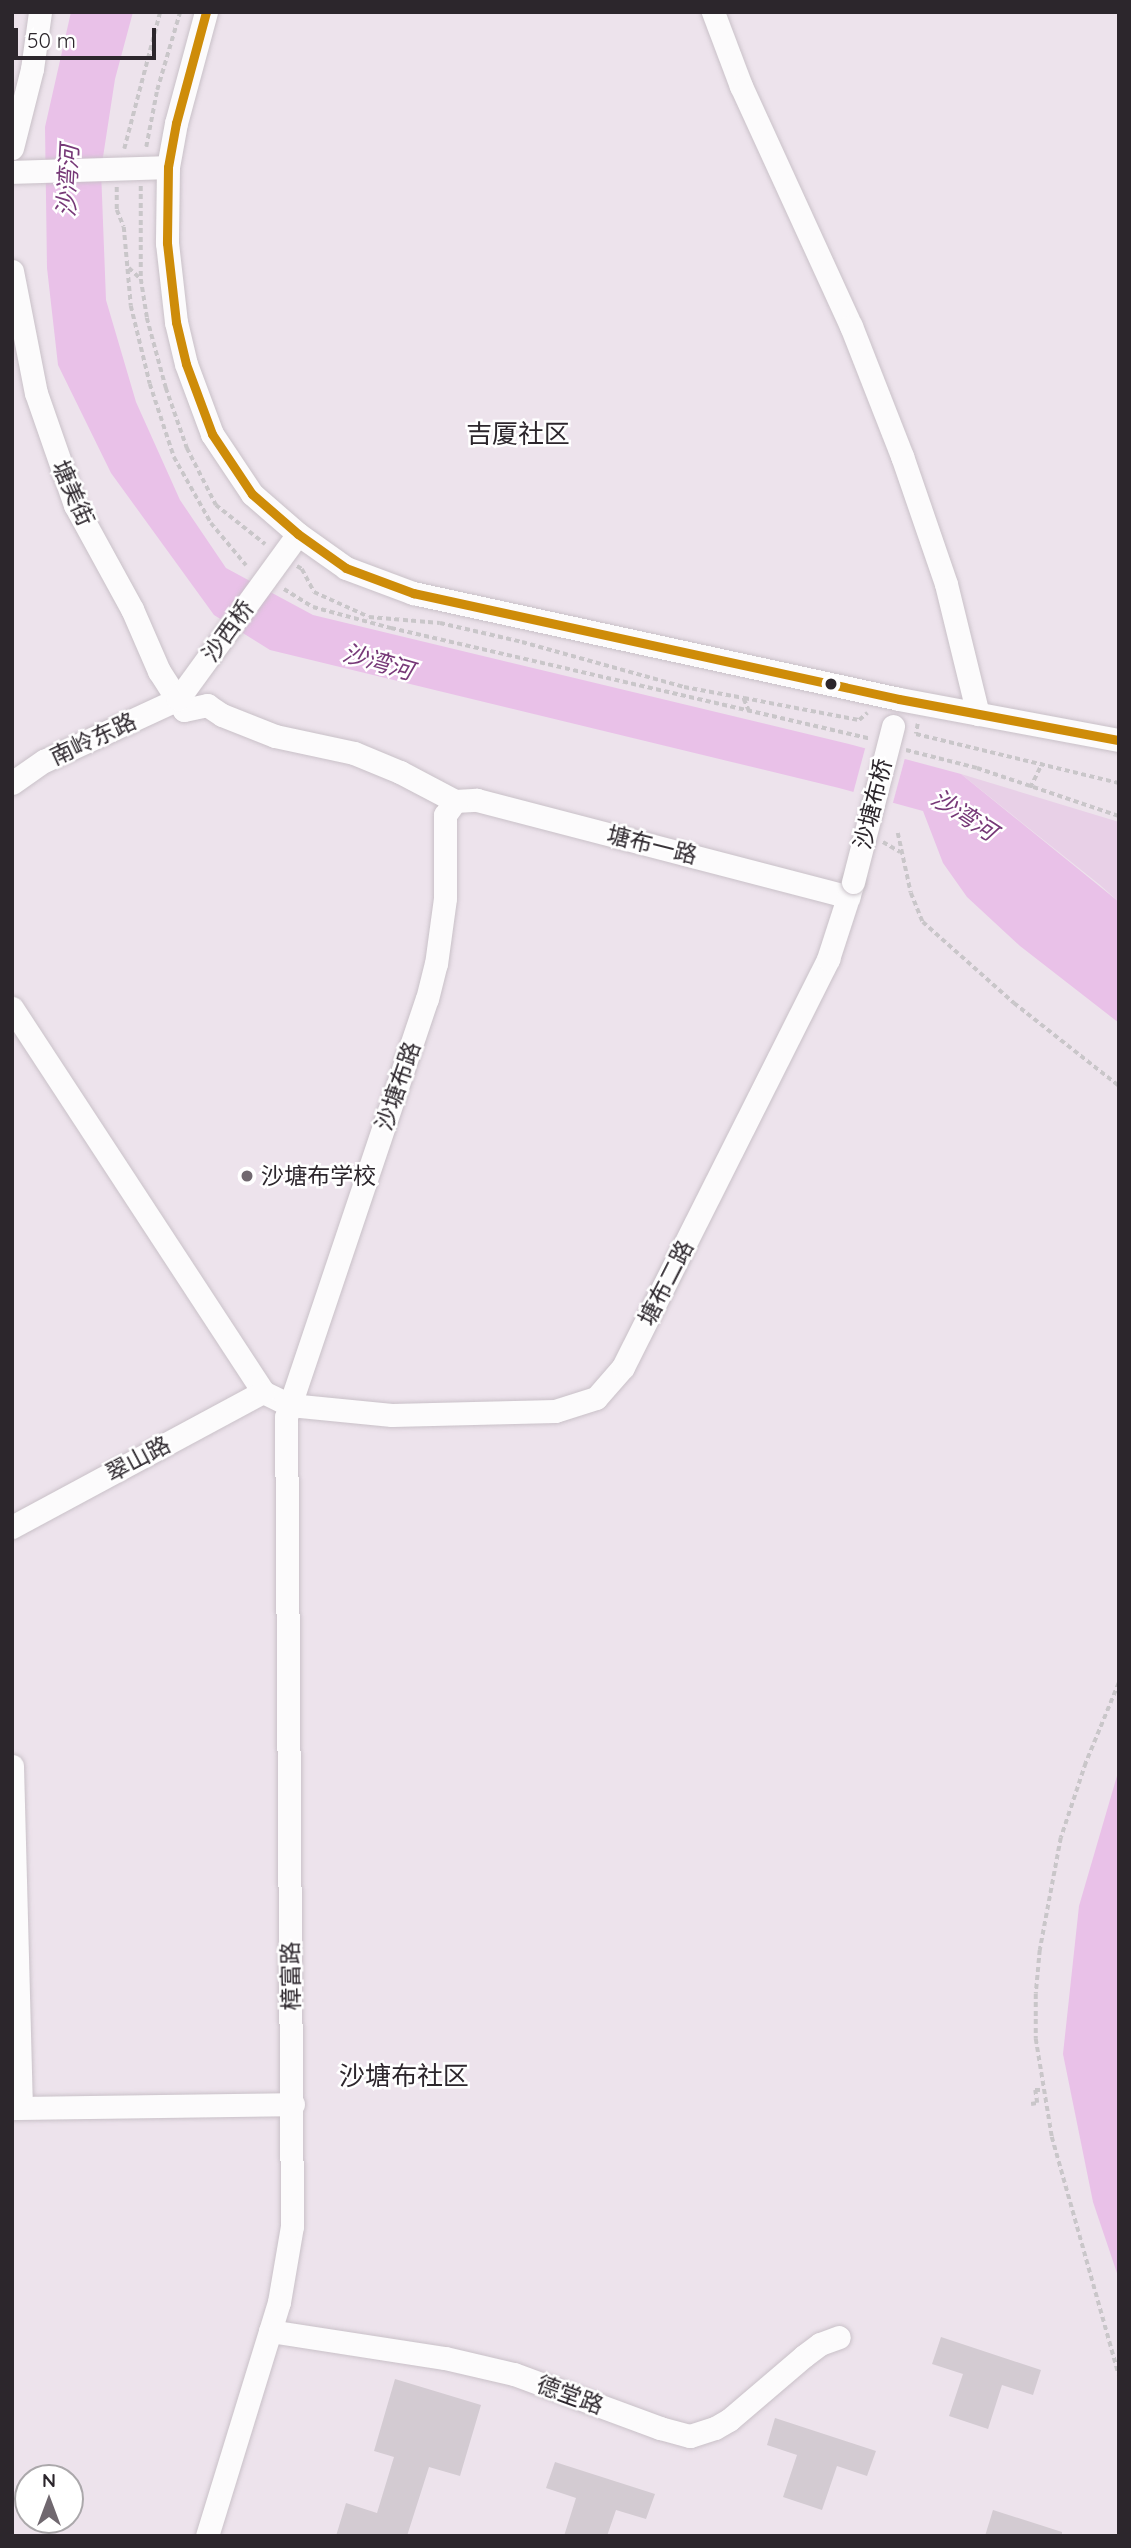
<!DOCTYPE html>
<html>
<head>
<meta charset="utf-8">
<style>
	body { margin:0 }
	#map { position:relative; width:1131px; height:2548px; overflow:hidden; background:#ede3ec; font-family:Quicksand,"Noto Sans SC",sans-serif }
	div>[style] { position:absolute }
	.green>* { inset:0; background:#e8d0e7 }
	.water>* { inset:0; background:#e9c1e8 }
	.pier>* { inset:0; background:#ede3ec; transform-origin:0 0 }
	.building>* { inset:0; background:#d3cbd2 }
	.path>* { height:3.5px; margin-top:-1.75px; transform-origin:0; background:repeating-linear-gradient(90deg,#c9c6c9 0 5px,transparent 0 8.5px) }
	.roads { filter:drop-shadow(0 0 2px #c9c1c8) drop-shadow(0 0 2px #c9c1c8) }
	.minor>* { height:23px; margin:-11.5px; padding:0 11.5px; transform-origin:11.5px; border-radius:11.5px; background:#fcfbfc }
	.bridges { filter:drop-shadow(0 0 2px #c9c1c8) drop-shadow(0 0 2px #c9c1c8) }
	.minor-bridge>* { height:23px; margin:-11.5px; padding:0 11.5px; transform-origin:11.5px; border-radius:11.5px; background:#fcfbfc }
	.bus-1>* { height:9px; margin:-4.5px; padding:0 4.5px; transform-origin:4.5px; border-radius:4.5px; background:#ce8c09 }
	.dots>* { width:19px; height:19px; translate:-50% -50%; box-sizing:border-box; border:4px solid #fff; border-radius:50% }
	span { translate:-50% -50%; white-space:nowrap; text-align:center; line-height:1.15; -webkit-text-stroke:5px #fff; paint-order:stroke }
	.street-label { font-size:23px; color:#2c262c }
	.poi-label { font-size:23px; color:#2c262c }
	.left { translate:0 -50%; text-align:left }
	.water-label { font-size:24px; color:#773978; font-style:italic }
	.quarter-label { font-size:26px; color:#2c262c }
	.frame { position:absolute; inset:0; border:14px solid #2c262c; pointer-events:none }
	.north { position:absolute; left:14px; top:2464px; width:70px; height:70px; box-sizing:border-box; background:#fff; border:2px solid #aba8ab; border-radius:50%; rotate:0deg; font-size:19px; font-weight:700; line-height:28px; text-align:center; color:#2c262c }
	.north::after { content:''; display:block; margin:auto; width:24px; height:32px; background:#70686f; clip-path:polygon(50% 0,100% 100%,50% 72%,0 100%) }
	.scale { position:absolute; left:14px; top:28px; width:142px; height:32px; box-sizing:border-box; border:4px solid #2c262c; border-top:0; padding-left:9px; font-size:21px; line-height:24px; white-space:nowrap; color:#2c262c; -webkit-text-stroke:5px #fff; paint-order:stroke }
</style>
</head>
<body>
<div id="map">
	<div class="green">
		<div style="clip-path:polygon(961px 774px,1119px 822px,1119px 902px,1100px 885px)"></div>
	</div>
	<div class="water">
		<div style="clip-path:polygon(71px 12px,133px 12px,115px 79px,101px 170px,106px 300px,136px 402px,180px 500px,226px 568px,313px 615px,849px 744px,961px 774px,1119px 902px,1119px 1023px,1020px 946px,967px 897px,943px 863px,923px 811px,839px 788px,270px 650px,214px 615px,111px 473px,58px 365px,47px 268px,45px 127px)"></div>
		<div style="clip-path:polygon(1119px 1769px,1119px 2279px,1093px 2202px,1063px 2054px,1079px 1906px)"></div>
	</div>
	<div class="pier">
		<div style="left:866px;top:745px;width:41px;height:52px;rotate:15deg"></div>
	</div>
	<div class="building">
		<div style="clip-path:polygon(941px 2337px,1041px 2370px,1033px 2395px,1002px 2385px,988px 2429px,949px 2416px,963px 2374px,932px 2364px)"></div>
		<div style="clip-path:polygon(395px 2379px,481px 2405px,460px 2476px,429px 2467px,407px 2536px,336px 2536px,346px 2503px,377px 2513px,394px 2457px,374px 2451px)"></div>
		<div style="clip-path:polygon(775px 2418px,876px 2451px,867px 2476px,837px 2466px,822px 2510px,783px 2497px,797px 2455px,767px 2445px)"></div>
		<div style="clip-path:polygon(555px 2462px,655px 2494px,646px 2519px,616px 2510px,607px 2536px,564px 2536px,576px 2498px,546px 2488px)"></div>
		<div style="clip-path:polygon(993px 2510px,1062px 2532px,1062px 2536px,985px 2536px)"></div>
	</div>
	<div class="path">
		<div style="left:146px;top:147px;width:58px;rotate:-79.1deg"></div>
		<div style="left:157px;top:90px;width:81px;rotate:-73.6deg"></div>
		<div style="left:124px;top:149px;width:142px;rotate:-75.3deg"></div>
		<div style="left:141px;top:186px;width:93px;rotate:90deg"></div>
		<div style="left:141px;top:279px;width:39px;rotate:81deg"></div>
		<div style="left:147px;top:318px;width:73px;rotate:74.8deg"></div>
		<div style="left:166px;top:388px;width:64px;rotate:70.7deg"></div>
		<div style="left:187px;top:448px;width:64px;rotate:63deg"></div>
		<div style="left:216px;top:505px;width:63px;rotate:38.5deg"></div>
		<div style="left:117px;top:187px;width:23px;rotate:90deg"></div>
		<div style="left:117px;top:210px;width:18px;rotate:68deg"></div>
		<div style="left:124px;top:227px;width:79px;rotate:84.9deg"></div>
		<div style="left:131px;top:306px;width:80px;rotate:76.3deg"></div>
		<div style="left:150px;top:384px;width:77px;rotate:71.8deg"></div>
		<div style="left:174px;top:457px;width:76px;rotate:60.7deg"></div>
		<div style="left:211px;top:523px;width:55px;rotate:50.2deg"></div>
		<div style="left:129px;top:268px;width:16px;rotate:43deg"></div>
		<div style="left:297px;top:566px;width:6px;rotate:31deg"></div>
		<div style="left:302px;top:569px;width:26px;rotate:62deg"></div>
		<div style="left:314px;top:592px;width:60px;rotate:24.4deg"></div>
		<div style="left:369px;top:617px;width:71px;rotate:4.8deg"></div>
		<div style="left:440px;top:623px;width:84px;rotate:13deg"></div>
		<div style="left:522px;top:642px;width:168px;rotate:15.5deg"></div>
		<div style="left:684px;top:687px;width:61px;rotate:10.4deg"></div>
		<div style="left:744px;top:698px;width:117px;rotate:10.8deg"></div>
		<div style="left:859px;top:720px;width:11px;rotate:-41deg"></div>
		<div style="left:284px;top:589px;width:34px;rotate:32deg"></div>
		<div style="left:313px;top:607px;width:81px;rotate:15.1deg"></div>
		<div style="left:391px;top:628px;width:490px;rotate:13deg"></div>
		<div style="left:744px;top:699px;width:15px;rotate:67deg"></div>
		<div style="left:918px;top:724px;width:10px;rotate:101deg"></div>
		<div style="left:916px;top:734px;width:209px;rotate:13.6deg"></div>
		<div style="left:906px;top:750px;width:73px;rotate:14.2deg"></div>
		<div style="left:977px;top:768px;width:150px;rotate:18.7deg"></div>
		<div style="left:1030px;top:788px;width:28px;rotate:-64deg"></div>
		<div style="left:898px;top:833px;width:61px;rotate:77.8deg"></div>
		<div style="left:911px;top:893px;width:31px;rotate:68deg"></div>
		<div style="left:923px;top:922px;width:122px;rotate:41.7deg"></div>
		<div style="left:1014px;top:1003px;width:134px;rotate:38.3deg"></div>
		<div style="left:883px;top:842px;width:20px;rotate:30deg"></div>
		<div style="left:1119px;top:1683px;width:87px;rotate:112.4deg"></div>
		<div style="left:1086px;top:1763px;width:79px;rotate:108.4deg"></div>
		<div style="left:1061px;top:1838px;width:114px;rotate:100.6deg"></div>
		<div style="left:1040px;top:1950px;width:44px;rotate:95.2deg"></div>
		<div style="left:1036px;top:1994px;width:45px;rotate:90deg"></div>
		<div style="left:1036px;top:2039px;width:99px;rotate:80.7deg"></div>
		<div style="left:1052px;top:2137px;width:247px;rotate:74.3deg"></div>
		<div style="left:1031px;top:2104px;width:6px;rotate:-9deg"></div>
		<div style="left:1037px;top:2103px;width:13px;rotate:-99deg"></div>
		<div style="left:1035px;top:2090px;width:8px"></div>
	</div>
	<div class="roads">
		<div class="minor">
			<div style="left:206px;top:12px;width:115px;rotate:105.1deg"></div>
			<div style="left:176px;top:123px;width:45px;rotate:100.3deg"></div>
			<div style="left:168px;top:167px;width:76px;rotate:90.8deg"></div>
			<div style="left:167px;top:243px;width:80px;rotate:83.5deg"></div>
			<div style="left:176px;top:322px;width:43px;rotate:76.6deg"></div>
			<div style="left:186px;top:364px;width:75px;rotate:69.6deg"></div>
			<div style="left:212px;top:434px;width:72px;rotate:56.3deg"></div>
			<div style="left:252px;top:494px;width:61px;rotate:41deg"></div>
			<div style="left:298px;top:534px;width:59px;rotate:35.3deg"></div>
			<div style="left:346px;top:568px;width:72px;rotate:20.5deg"></div>
			<div style="left:413px;top:593px;width:497px;rotate:12.3deg"></div>
			<div style="left:899px;top:699px;width:224px;rotate:10.6deg"></div>
			<div style="left:713px;top:12px;width:79px;rotate:69.3deg"></div>
			<div style="left:741px;top:86px;width:264px;rotate:65.4deg"></div>
			<div style="left:851px;top:326px;width:140px;rotate:68.6deg"></div>
			<div style="left:902px;top:456px;width:135px;rotate:71deg"></div>
			<div style="left:946px;top:584px;width:134px;rotate:76.2deg"></div>
			<div style="left:12px;top:148px;width:81px;rotate:-75.8deg"></div>
			<div style="left:32px;top:69px;width:58px;rotate:-82deg"></div>
			<div style="left:12px;top:172px;width:156px;rotate:-1.8deg"></div>
			<div style="left:12px;top:271px;width:124px;rotate:78.9deg"></div>
			<div style="left:36px;top:393px;width:119px;rotate:70.8deg"></div>
			<div style="left:75px;top:505px;width:119px;rotate:61.3deg"></div>
			<div style="left:132px;top:609px;width:68px;rotate:66.5deg"></div>
			<div style="left:159px;top:671px;width:46px;rotate:57.3deg"></div>
			<div style="left:184px;top:710px;width:24px;rotate:-12deg"></div>
			<div style="left:207px;top:705px;width:18px;rotate:34deg"></div>
			<div style="left:222px;top:715px;width:57px;rotate:21.6deg"></div>
			<div style="left:275px;top:736px;width:81px;rotate:12.1deg"></div>
			<div style="left:354px;top:753px;width:50px;rotate:22.4deg"></div>
			<div style="left:400px;top:772px;width:62px;rotate:27.8deg"></div>
			<div style="left:12px;top:783px;width:39px;rotate:-35deg"></div>
			<div style="left:44px;top:761px;width:148px;rotate:-24.8deg"></div>
			<div style="left:178px;top:699px;width:204px;rotate:-54deg"></div>
			<div style="left:455px;top:801px;width:22px;rotate:-3deg"></div>
			<div style="left:477px;top:800px;width:384px;rotate:14.6deg"></div>
			<div style="left:12px;top:1008px;width:459px;rotate:56.8deg"></div>
			<div style="left:263px;top:1392px;width:30px;rotate:26deg"></div>
			<div style="left:290px;top:1405px;width:102px;rotate:5.6deg"></div>
			<div style="left:392px;top:1415px;width:163px;rotate:-1.4deg"></div>
			<div style="left:555px;top:1411px;width:43px;rotate:-17.6deg"></div>
			<div style="left:596px;top:1398px;width:41px;rotate:-48.9deg"></div>
			<div style="left:623px;top:1367px;width:457px;rotate:-63.3deg"></div>
			<div style="left:828px;top:959px;width:81px;rotate:-72deg"></div>
			<div style="left:12px;top:1527px;width:285px;rotate:-28.3deg"></div>
			<div style="left:12px;top:1766px;width:341px;rotate:88.5deg"></div>
			<div style="left:12px;top:2108px;width:281px;rotate:-0.8deg"></div>
			<div style="left:270px;top:2331px;width:177px;rotate:8.8deg"></div>
			<div style="left:445px;top:2358px;width:71px;rotate:13.1deg"></div>
			<div style="left:514px;top:2374px;width:156px;rotate:20.3deg"></div>
			<div style="left:660px;top:2428px;width:31px;rotate:15deg"></div>
			<div style="left:690px;top:2436px;width:26px;rotate:-18deg"></div>
			<div style="left:715px;top:2428px;width:16px;rotate:-30deg"></div>
			<div style="left:729px;top:2420px;width:99px;rotate:-40.5deg"></div>
			<div style="left:804px;top:2356px;width:20px;rotate:-37deg"></div>
			<div style="left:820px;top:2344px;width:20px;rotate:-20deg"></div>
			<div style="left:207px;top:2536px;width:245px;rotate:-72.9deg"></div>
			<div style="left:279px;top:2302px;width:77px;rotate:-80.3deg"></div>
			<div style="left:292px;top:2226px;width:809px;rotate:-90.42deg"></div>
			<div style="left:286px;top:1417px;width:441px;rotate:-71.4deg"></div>
			<div style="left:427px;top:999px;width:36px;rotate:-76deg"></div>
			<div style="left:436px;top:964px;width:67px;rotate:-82.2deg"></div>
			<div style="left:445px;top:898px;width:83px;rotate:-90deg"></div>
			<div style="left:445px;top:815px;width:17px;rotate:-54deg"></div>
		</div>
	</div>
	<div class="bridges">
		<div class="minor-bridge">
			<div style="left:853px;top:882px;width:161px;rotate:-75.6deg"></div>
		</div>
	</div>
	<div class="bus-1">
		<div style="left:206px;top:12px;width:115px;rotate:105.1deg"></div>
		<div style="left:176px;top:123px;width:45px;rotate:100.3deg"></div>
		<div style="left:168px;top:167px;width:76px;rotate:90.8deg"></div>
		<div style="left:167px;top:243px;width:80px;rotate:83.5deg"></div>
		<div style="left:176px;top:322px;width:43px;rotate:76.6deg"></div>
		<div style="left:186px;top:364px;width:75px;rotate:69.6deg"></div>
		<div style="left:212px;top:434px;width:72px;rotate:56.3deg"></div>
		<div style="left:252px;top:494px;width:61px;rotate:41deg"></div>
		<div style="left:298px;top:534px;width:59px;rotate:35.3deg"></div>
		<div style="left:346px;top:568px;width:72px;rotate:20.5deg"></div>
		<div style="left:413px;top:593px;width:497px;rotate:12.3deg"></div>
		<div style="left:899px;top:699px;width:224px;rotate:10.6deg"></div>
	</div>
	<div class="dots">
		<div style="left:831px;top:684px;background:#2c262c"></div>
		<div style="left:247px;top:1176px;background:#70686f"></div>
	</div>
	<div class="street-label">
		<span style="left:73px;top:493px;rotate:66deg">塘美街</span>
		<span style="left:228px;top:631px;rotate:-54deg">沙西桥</span>
		<span style="left:93px;top:739px;rotate:-25deg">南岭东路</span>
		<span style="left:873px;top:804px;rotate:-76deg">沙塘布桥</span>
		<span style="left:652px;top:845px;rotate:14deg">塘布一路</span>
		<span style="left:398px;top:1086px;rotate:-71deg">沙塘布路</span>
		<span style="left:666px;top:1283px;rotate:-63deg">塘布二路</span>
		<span style="left:138px;top:1459px;rotate:-28deg">翠山路</span>
		<span style="left:291px;top:1976px;rotate:-91deg">樟富路</span>
		<span style="left:570px;top:2395px;rotate:20deg">德堂路</span>
	</div>
	<div class="poi-label">
		<span class="left" style="left:261px;top:1176px">沙塘布学校</span>
	</div>
	<div class="water-label">
		<span style="left:68px;top:181px;rotate:-87deg">沙湾河</span>
		<span style="left:378px;top:662px;rotate:16deg">沙湾河</span>
		<span style="left:964px;top:815px;rotate:33deg">沙湾河</span>
	</div>
	<div class="quarter-label">
		<span style="left:518px;top:434px">吉厦社区</span>
		<span style="left:404px;top:2076px">沙塘布社区</span>
	</div>
	<div class="frame"></div>
	<div class="north">N</div>
	<div class="scale">50 m</div>
</div>
</body>
</html>
